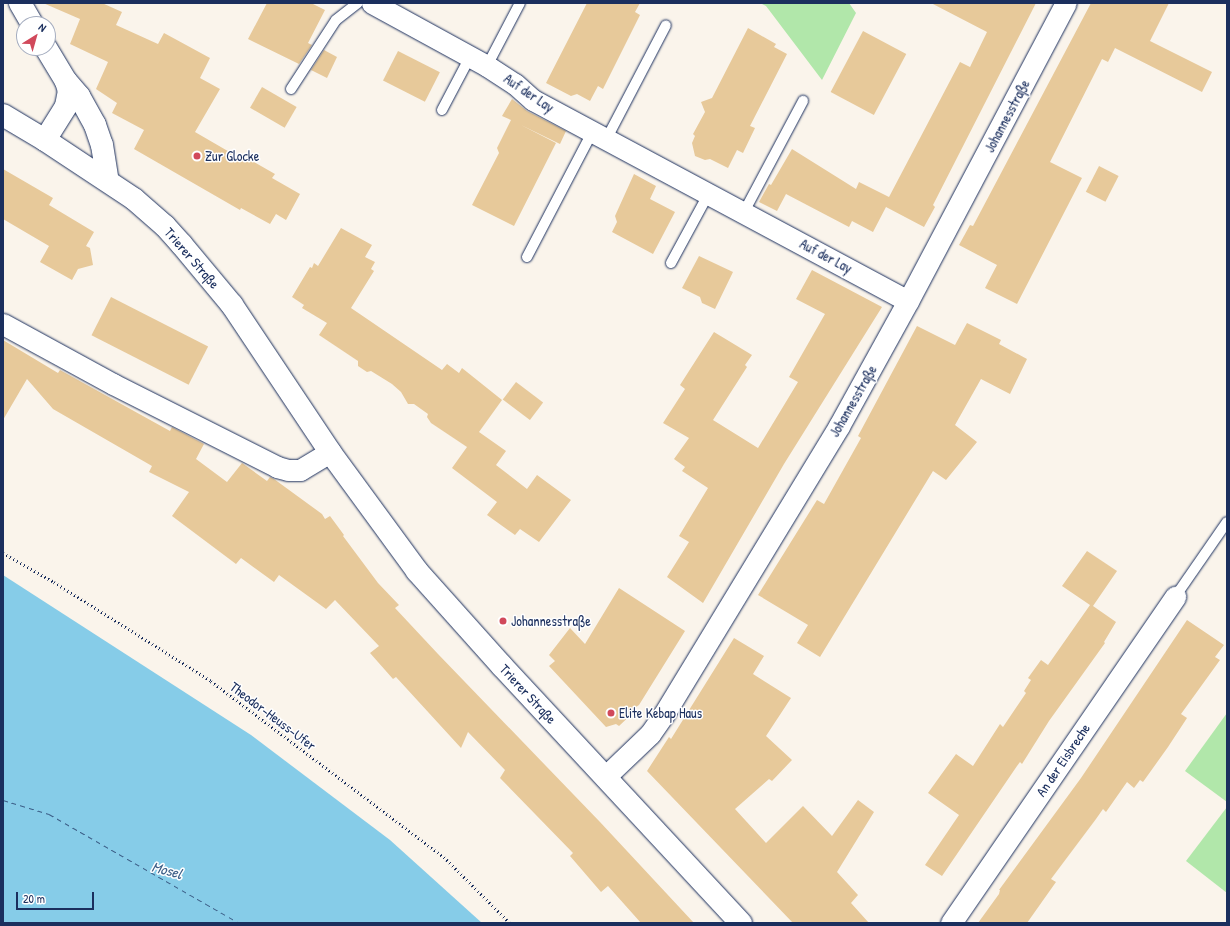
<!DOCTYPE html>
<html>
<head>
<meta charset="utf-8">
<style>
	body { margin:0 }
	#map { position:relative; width:1230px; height:926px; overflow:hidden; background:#faf4eb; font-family:"Patrick Hand",sans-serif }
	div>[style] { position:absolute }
	.green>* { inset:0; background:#b1e7aa }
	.water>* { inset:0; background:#86cce8 }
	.ferry>* { height:1px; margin-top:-0.5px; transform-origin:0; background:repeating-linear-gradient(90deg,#3b5e87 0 5px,transparent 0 9px) }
	.building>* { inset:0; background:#e7c99a; transform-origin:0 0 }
	.path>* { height:2.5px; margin-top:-1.25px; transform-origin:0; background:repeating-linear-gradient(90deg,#1b2f5e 0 1px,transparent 0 4px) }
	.roads { filter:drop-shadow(0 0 1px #1b2f5e) drop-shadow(0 0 1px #1b2f5e) }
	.lane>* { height:10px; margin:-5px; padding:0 5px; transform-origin:5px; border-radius:5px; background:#fff }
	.street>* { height:21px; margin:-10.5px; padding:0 10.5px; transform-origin:10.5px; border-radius:10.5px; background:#fff }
	.secondary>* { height:22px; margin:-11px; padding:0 11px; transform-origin:11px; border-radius:11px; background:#fff }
	.primary>* { height:22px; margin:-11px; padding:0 11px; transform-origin:11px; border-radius:11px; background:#fff }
	.dots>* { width:11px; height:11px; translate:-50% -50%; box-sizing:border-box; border:2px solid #fff; border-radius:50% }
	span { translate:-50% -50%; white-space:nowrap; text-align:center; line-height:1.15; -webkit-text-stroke:3px #fff; paint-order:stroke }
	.street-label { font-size:14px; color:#1b2f5e }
	.poi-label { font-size:14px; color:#1b2f5e }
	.left { translate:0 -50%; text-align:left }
	.water-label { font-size:15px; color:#3b5e87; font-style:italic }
	.frame { position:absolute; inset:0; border:4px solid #1b2f5e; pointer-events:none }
	.north { position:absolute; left:16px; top:16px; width:40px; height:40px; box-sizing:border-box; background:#fff; border:1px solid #a4acbf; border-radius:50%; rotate:37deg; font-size:11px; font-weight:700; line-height:16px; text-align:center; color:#1b2f5e }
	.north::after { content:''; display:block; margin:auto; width:14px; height:18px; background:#d1495b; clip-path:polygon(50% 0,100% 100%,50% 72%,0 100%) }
	.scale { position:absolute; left:16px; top:892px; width:78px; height:18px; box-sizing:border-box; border:2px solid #1b2f5e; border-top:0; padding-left:5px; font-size:12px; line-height:14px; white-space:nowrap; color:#1b2f5e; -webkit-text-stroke:3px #fff; paint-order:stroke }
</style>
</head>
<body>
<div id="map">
	<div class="green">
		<div style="clip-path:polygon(760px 3px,849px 3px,856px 13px,822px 80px,766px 6px)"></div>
		<div style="clip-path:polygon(1227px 713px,1227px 802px,1185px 771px)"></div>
		<div style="clip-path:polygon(1227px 807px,1227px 893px,1186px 861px)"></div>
	</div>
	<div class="water">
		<div style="clip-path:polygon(3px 575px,251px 735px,390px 840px,482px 923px,3px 923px)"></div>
	</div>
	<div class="ferry">
		<div style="left:3px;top:800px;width:48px;rotate:16.9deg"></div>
		<div style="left:49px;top:814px;width:219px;rotate:29.8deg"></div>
	</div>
	<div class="building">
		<div style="clip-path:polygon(43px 3px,102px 3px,122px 12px,116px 25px,158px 44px,164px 33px,210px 58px,200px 78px,220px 89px,195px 132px,245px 161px,247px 158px,275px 174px,272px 178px,300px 194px,286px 220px,276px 214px,270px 224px,241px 208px,240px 210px,134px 149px,144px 130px,112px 113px,117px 103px,96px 89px,108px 62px,70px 44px,80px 19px)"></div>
		<div style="clip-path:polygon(267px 3px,311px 3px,325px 10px,308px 43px,312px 45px,299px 64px,248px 39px)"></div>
		<div style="clip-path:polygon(587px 3px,640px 3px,635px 12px,640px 15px,603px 89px,598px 86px,590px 101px,577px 94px,571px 96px,546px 83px)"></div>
		<div style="clip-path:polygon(931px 3px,1036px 3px,933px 205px,935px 207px,924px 227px,886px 207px,873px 232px,852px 221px,849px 227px,786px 194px,777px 211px,759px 202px,769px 184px,771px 185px,792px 149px,856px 189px,859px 182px,889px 197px,960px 62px,970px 67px,987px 32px)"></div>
		<div style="clip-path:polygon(1091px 3px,1169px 3px,1150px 41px,1212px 72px,1202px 92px,1115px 48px,1108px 62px,1102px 59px,1050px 162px,1082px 178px,1017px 304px,985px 288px,997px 265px,959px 245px,970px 225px,973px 226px)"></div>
		<div style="clip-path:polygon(748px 28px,776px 44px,774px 47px,787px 54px,750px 126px,755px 128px,743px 153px,737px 150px,728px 168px,710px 159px,705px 160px,695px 156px,692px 143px,695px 136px,693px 134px,705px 112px,701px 102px,712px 98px)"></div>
		<div style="left:863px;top:31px;width:49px;height:69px;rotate:28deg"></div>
		<div style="clip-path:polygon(324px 50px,337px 57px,327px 78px,311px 70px)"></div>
		<div style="left:398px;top:51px;width:47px;height:33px;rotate:27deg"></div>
		<div style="left:262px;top:87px;width:40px;height:24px;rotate:30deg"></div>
		<div style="clip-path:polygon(512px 99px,527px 111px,566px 131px,560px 144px,521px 125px,556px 143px,514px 226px,472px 205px,499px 153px,497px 148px,511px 120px,502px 116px)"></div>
		<div style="left:1099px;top:166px;width:22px;height:29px;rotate:27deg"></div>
		<div style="clip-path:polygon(3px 169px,53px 198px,49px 205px,94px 232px,86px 246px,90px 248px,93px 265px,78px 269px,72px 280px,40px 262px,49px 246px,3px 219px)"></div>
		<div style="clip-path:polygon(634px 174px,656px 186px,650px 199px,675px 212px,653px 254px,612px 232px,617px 222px,615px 216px)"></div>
		<div style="clip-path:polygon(341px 228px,372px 245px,365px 257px,375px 262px,371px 269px,374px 271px,351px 308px,442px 370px,447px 364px,459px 373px,462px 368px,502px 400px,479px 432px,506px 451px,496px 465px,527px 489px,537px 475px,571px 500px,539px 542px,520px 529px,515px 535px,487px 515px,497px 502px,452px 468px,467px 447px,431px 423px,427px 417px,428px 414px,414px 404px,408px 404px,401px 392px,392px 384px,371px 371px,367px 372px,358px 366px,358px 361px,319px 335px,327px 323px,302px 308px,304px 305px,292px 297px,310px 267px,312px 268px,314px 263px,318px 266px)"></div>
		<div style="clip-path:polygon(699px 256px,733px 272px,715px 309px,702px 303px,700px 297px,682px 288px)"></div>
		<div style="clip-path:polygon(812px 270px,882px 307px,784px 464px,703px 603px,667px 577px,689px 542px,679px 536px,708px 488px,682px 471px,685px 467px,674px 459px,689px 438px,663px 423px,685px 389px,680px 385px,714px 332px,752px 355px,745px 365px,747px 367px,713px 420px,758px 448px,798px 382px,789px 377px,825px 314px,796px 299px)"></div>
		<div style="left:111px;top:297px;width:109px;height:43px;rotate:27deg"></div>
		<div style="clip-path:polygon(967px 323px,1001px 340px,999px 344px,1027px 359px,1010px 394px,981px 379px,955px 425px,977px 442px,946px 480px,933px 471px,820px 657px,797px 643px,808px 625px,758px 595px,817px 500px,824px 504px,861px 438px,858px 436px,917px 326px,955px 345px)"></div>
		<div style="clip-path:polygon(3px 340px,58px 373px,60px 370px,170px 431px,172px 427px,204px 444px,196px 459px,227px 482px,242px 463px,267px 481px,270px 477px,274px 479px,322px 514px,325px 519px,330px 516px,344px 535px,343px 536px,378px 583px,399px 605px,395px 608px,438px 654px,600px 822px,694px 923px,641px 923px,608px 886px,601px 892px,570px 856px,573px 853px,500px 778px,505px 770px,468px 732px,461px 748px,396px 677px,393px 679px,370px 653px,379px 646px,335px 600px,326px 609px,279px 575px,274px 582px,241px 558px,236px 564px,172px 516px,189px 492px,149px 472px,152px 466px,53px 409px,27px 379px,3px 420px)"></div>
		<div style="left:516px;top:382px;width:34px;height:22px;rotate:37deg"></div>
		<div style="clip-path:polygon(1087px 551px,1117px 571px,1093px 606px,1116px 622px,1104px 642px,1105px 643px,1049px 721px,1022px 764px,1020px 762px,1017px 766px,942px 876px,925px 865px,959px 815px,928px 793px,956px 754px,973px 766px,1000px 724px,1003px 727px,1026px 693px,1024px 691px,1031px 680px,1028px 678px,1041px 660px,1048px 665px,1090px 605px,1062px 586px)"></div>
		<div style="clip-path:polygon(619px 588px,685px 631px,639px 705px,633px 709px,635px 711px,619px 726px,616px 724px,606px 727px,549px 666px,555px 661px,549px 655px,570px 628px,585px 644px)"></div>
		<div style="clip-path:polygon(1187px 620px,1224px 645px,1215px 657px,1220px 660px,1181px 714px,1187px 718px,1168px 747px,1143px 782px,1140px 780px,1134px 788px,1127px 782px,1106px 812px,1103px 809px,1096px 819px,1051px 879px,1056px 882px,1027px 923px,978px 923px,999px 894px,1000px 890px,999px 890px,1081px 778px)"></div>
		<div style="clip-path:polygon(734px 638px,764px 656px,753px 674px,791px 698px,766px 736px,792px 760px,772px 781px,769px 779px,735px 809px,766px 843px,803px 806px,832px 836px,858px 800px,874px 812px,837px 872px,858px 895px,851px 903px,869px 923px,793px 923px,647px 771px,669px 737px,671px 739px)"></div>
	</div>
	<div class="path">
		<div style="left:3px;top:553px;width:59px;rotate:29.6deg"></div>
		<div style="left:54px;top:582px;width:186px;rotate:32.2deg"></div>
		<div style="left:211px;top:681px;width:292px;rotate:37.1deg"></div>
		<div style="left:444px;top:857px;width:93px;rotate:45deg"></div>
	</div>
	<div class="roads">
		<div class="lane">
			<div style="left:487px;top:66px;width:71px;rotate:-62.4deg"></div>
			<div style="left:291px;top:89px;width:82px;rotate:-56.9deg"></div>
			<div style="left:336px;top:20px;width:28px;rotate:-38deg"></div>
			<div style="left:442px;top:110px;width:60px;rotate:-62.2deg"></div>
			<div style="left:607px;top:138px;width:127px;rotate:-62.4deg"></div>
			<div style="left:744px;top:212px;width:126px;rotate:-62deg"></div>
			<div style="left:527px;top:257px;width:142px;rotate:-62.4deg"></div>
			<div style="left:671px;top:263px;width:80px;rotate:-61.5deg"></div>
			<div style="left:1175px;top:597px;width:91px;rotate:-55.3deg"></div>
		</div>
		<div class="street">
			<div style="left:372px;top:3px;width:131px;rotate:28.7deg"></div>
			<div style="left:487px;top:66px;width:33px;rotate:33deg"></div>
			<div style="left:515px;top:84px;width:24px;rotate:42deg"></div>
			<div style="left:533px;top:100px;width:425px;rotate:28.2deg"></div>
			<div style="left:3px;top:324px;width:125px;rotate:28.6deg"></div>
			<div style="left:113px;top:384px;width:184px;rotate:26.8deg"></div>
			<div style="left:277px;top:467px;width:11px;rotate:15deg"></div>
			<div style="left:288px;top:470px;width:12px"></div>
			<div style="left:300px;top:470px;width:35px;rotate:-31deg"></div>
			<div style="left:605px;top:777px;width:62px;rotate:-43.7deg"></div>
			<div style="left:650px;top:734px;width:24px;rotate:-55deg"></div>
			<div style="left:664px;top:714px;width:337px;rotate:-58.7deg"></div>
			<div style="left:839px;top:426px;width:143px;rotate:-61.1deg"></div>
			<div style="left:908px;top:301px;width:337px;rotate:-62.1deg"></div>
			<div style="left:951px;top:923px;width:396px;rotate:-55.5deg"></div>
		</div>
		<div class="secondary">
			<div style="left:20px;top:3px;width:24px;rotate:60deg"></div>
			<div style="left:46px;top:48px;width:39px;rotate:59deg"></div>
			<div style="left:66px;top:81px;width:20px;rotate:49deg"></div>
			<div style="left:79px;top:96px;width:33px;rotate:61deg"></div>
			<div style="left:95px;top:125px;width:21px;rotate:71deg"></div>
			<div style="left:102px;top:145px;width:36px;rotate:81deg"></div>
			<div style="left:45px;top:140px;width:40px;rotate:-58deg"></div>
			<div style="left:66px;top:106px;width:15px;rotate:-79deg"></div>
			<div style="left:69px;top:91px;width:10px;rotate:-107deg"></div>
		</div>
		<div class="primary">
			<div style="left:3px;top:115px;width:49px;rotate:30.8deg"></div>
			<div style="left:45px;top:140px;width:107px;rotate:33.5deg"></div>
			<div style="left:134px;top:199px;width:41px;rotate:41.1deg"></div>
			<div style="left:165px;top:226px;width:25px;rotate:48deg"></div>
			<div style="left:182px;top:245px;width:78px;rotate:50.2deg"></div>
			<div style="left:232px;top:305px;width:177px;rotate:56.3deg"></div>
			<div style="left:330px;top:452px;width:147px;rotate:53.8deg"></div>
			<div style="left:417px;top:571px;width:127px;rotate:48.2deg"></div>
			<div style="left:502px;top:666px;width:351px;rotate:47.1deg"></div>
		</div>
	</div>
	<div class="dots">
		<div style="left:197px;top:156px;background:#d1495b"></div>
		<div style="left:503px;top:621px;background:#d1495b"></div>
		<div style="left:611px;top:713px;background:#d1495b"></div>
	</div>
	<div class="street-label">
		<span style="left:529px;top:93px;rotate:34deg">Auf der Lay</span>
		<span style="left:1007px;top:116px;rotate:-62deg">Johannesstraße</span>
		<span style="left:826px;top:256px;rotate:28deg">Auf der Lay</span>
		<span style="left:192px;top:258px;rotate:49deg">Trierer Straße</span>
		<span style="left:853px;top:401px;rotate:-60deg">Johannesstraße</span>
		<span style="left:528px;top:694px;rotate:47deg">Trierer Straße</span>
		<span style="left:273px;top:716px;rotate:37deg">Theodor-Heuss-Ufer</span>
		<span style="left:1063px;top:760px;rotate:-56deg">An der Eisbreche</span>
	</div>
	<div class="poi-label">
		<span class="left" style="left:205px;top:156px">Zur Glocke</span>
		<span class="left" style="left:511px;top:621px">Johannesstraße</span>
		<span class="left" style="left:619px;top:713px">Elite Kebap Haus</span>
	</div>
	<div class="water-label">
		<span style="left:167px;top:870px;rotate:15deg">Mosel</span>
	</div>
	<div class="frame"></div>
	<div class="north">N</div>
	<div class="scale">20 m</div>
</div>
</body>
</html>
